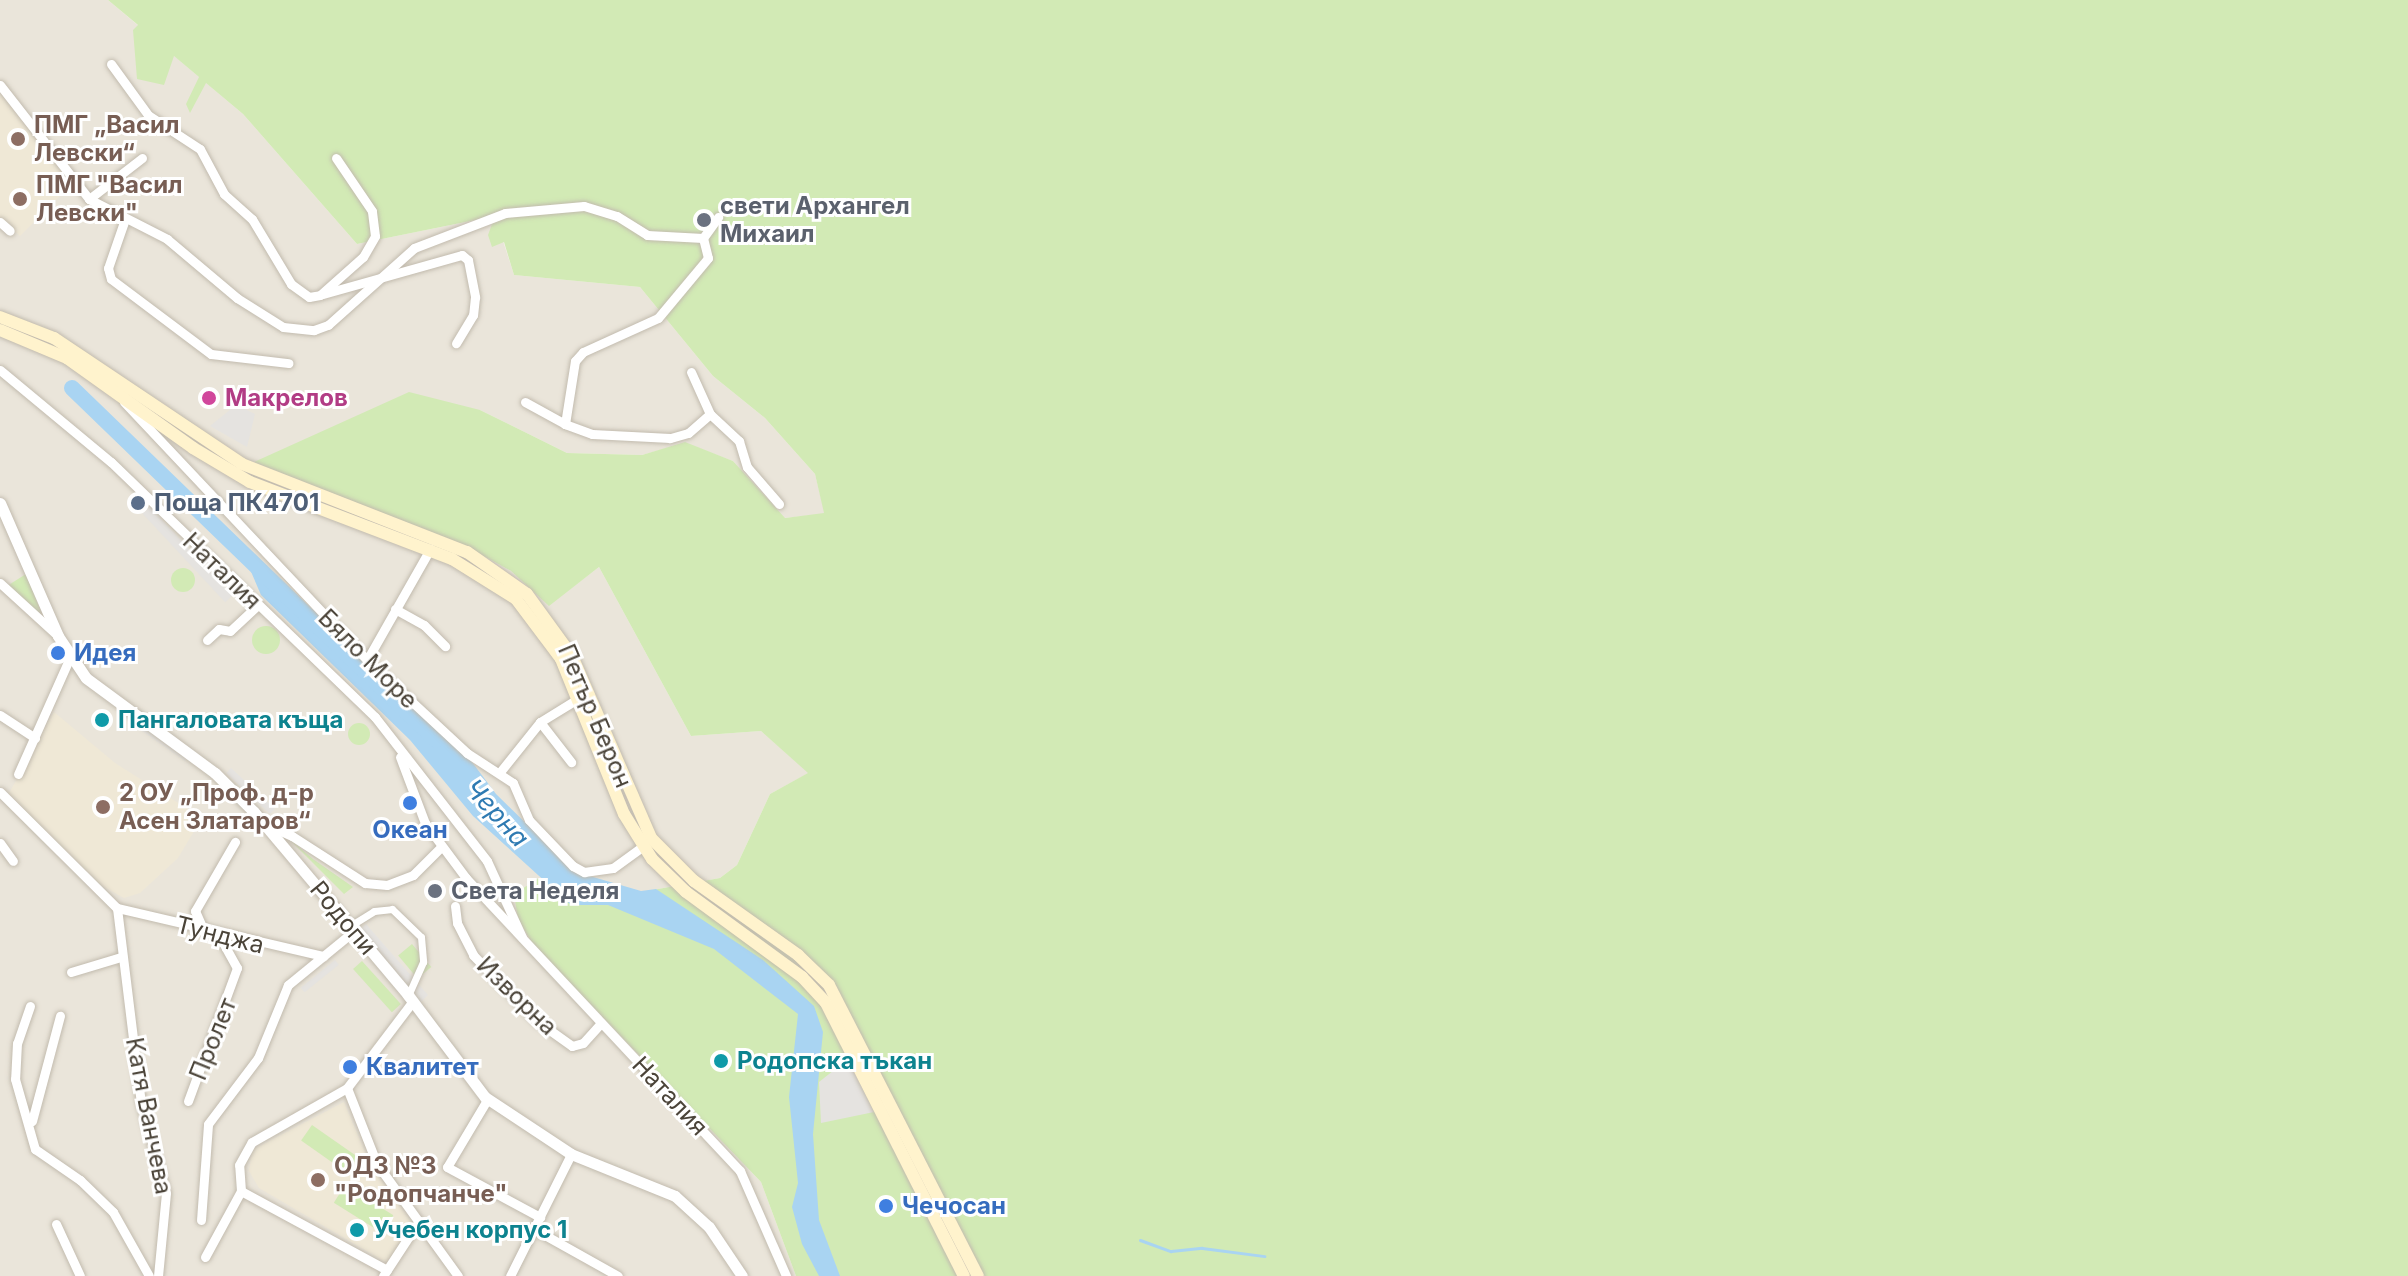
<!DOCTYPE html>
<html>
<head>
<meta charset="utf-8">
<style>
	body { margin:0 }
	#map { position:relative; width:2408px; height:1276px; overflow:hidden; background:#f6f3ec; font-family:Inter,sans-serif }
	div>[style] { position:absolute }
	.residential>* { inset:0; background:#eae5da }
	.education>* { inset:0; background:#efe8d6 }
	.green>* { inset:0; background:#d2eab5; transform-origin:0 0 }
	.round { border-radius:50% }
	.parking>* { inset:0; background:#e5e3e0; transform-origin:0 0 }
	.water>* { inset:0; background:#a9d4f2 }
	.stream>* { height:3px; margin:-1.5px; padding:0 1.5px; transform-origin:1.5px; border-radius:1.5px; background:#a9d4f2 }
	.river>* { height:16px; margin:-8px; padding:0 8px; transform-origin:8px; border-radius:8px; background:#a9d4f2 }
	.roads { filter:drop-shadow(0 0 2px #c2bbae) drop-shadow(0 0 2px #c2bbae) }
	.pedestrian>* { height:7px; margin:-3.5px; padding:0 3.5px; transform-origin:3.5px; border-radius:3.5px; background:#fff }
	.minor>* { height:9px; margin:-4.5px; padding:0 4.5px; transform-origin:4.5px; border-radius:4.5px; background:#fff }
	.tertiary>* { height:11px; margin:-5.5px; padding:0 5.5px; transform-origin:5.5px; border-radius:5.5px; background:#fff }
	.secondary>* { height:12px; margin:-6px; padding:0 6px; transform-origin:6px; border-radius:6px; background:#fff3cd }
	.dots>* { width:22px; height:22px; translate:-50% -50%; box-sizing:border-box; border:4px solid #fff; border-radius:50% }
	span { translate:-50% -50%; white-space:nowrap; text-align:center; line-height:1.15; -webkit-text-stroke:6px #fff; paint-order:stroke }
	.education-label { font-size:24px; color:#785e54; font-weight:700 }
	.left { translate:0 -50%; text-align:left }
	.worship-label { font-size:24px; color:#5b616d; font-weight:700 }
	.hotel-label { font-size:24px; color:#b23c85; font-weight:700 }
	.service-label { font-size:24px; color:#4e5e75; font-weight:700 }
	.street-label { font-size:24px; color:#4b4439 }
	.shop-label { font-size:24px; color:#366cbe; font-weight:700 }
	.culture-label { font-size:24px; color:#0d838f; font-weight:700 }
	.water-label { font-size:26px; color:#2e7ab2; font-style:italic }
</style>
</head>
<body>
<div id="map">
	<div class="residential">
		<div style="clip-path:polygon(0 0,108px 0,243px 114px,357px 244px,495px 216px,514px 275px,640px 287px,713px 376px,765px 418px,815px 474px,825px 514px,784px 518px,733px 461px,685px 443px,642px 455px,567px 453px,480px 410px,471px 549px,511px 571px,549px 605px,599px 567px,691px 736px,761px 731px,809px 773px,770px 794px,737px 865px,720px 878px,641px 892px,605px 883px,534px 946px,761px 1182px,796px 1276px,0 1276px)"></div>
	</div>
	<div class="education">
		<div style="clip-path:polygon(0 93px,72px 184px,20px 236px,0 218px)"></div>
		<div style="clip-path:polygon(54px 712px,115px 763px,202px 818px,178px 858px,140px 893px,124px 898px,102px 886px,8px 795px)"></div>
		<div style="clip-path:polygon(344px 1102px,370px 1164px,412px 1223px,387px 1263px,259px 1188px,249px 1171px,252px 1150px)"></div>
	</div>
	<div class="green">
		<div style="clip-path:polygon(108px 0,2408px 0,2408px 1276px,796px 1276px,761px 1182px,534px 946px,518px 919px,514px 894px,539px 878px,641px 892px,720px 878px,737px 865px,770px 794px,808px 773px,761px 731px,691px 736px,599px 567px,549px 606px,511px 571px,471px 549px,254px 462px,409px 392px,480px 410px,567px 453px,642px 455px,685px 442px,733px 461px,785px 518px,824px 513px,815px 474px,765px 418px,713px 376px,640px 287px,514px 275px,504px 242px,492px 247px,488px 235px,495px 216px,357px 244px,243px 114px,206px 83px,190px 113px,186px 104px,199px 77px,174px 56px,164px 85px,137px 79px,133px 30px,138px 25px)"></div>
		<div class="round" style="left:171px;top:568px;width:24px;height:24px"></div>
		<div style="clip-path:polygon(26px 574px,43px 617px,7px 586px)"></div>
		<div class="round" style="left:252px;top:626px;width:28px;height:28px"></div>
		<div class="round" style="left:348px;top:723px;width:22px;height:22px"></div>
		<div style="clip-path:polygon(287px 837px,313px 859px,353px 887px,344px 894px)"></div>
		<div style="left:412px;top:944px;width:30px;height:18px;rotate:50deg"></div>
		<div style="left:362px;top:961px;width:58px;height:12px;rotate:48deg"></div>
		<div style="left:312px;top:1125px;width:56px;height:19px;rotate:35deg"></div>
		<div style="left:345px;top:1185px;width:57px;height:21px;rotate:32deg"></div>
	</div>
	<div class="parking">
		<div style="clip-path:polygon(236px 405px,255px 414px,247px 447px,210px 426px)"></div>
		<div style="left:150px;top:507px;width:121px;height:10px;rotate:47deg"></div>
		<div style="left:128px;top:715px;width:73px;height:5px;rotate:35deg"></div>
		<div style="left:231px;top:768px;width:60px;height:7px;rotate:43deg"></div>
		<div style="clip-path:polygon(366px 924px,428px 995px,419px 1004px,358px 931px)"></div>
		<div style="left:335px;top:960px;width:6px;height:44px;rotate:51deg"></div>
		<div style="clip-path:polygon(843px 1063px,853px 1069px,874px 1112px,821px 1123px,819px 1082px)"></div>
	</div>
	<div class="water">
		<div style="clip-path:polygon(249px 567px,286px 596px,409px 720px,432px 728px,466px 754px,496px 794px,576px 872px,641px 891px,656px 889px,763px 960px,814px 1006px,823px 1032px,813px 1134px,819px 1220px,840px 1276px,819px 1276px,802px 1244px,792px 1207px,798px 1183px,789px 1097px,798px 1014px,714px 949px,608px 905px,571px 905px,473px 816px,410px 740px,261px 595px)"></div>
	</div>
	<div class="stream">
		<div style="left:1140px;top:1240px;width:33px;rotate:20deg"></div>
		<div style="left:1171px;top:1251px;width:31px;rotate:-6deg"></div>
		<div style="left:1202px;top:1248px;width:63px;rotate:7.4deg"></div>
	</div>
	<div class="river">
		<div style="left:72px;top:388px;width:506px;rotate:44.04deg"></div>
	</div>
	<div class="roads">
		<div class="pedestrian">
			<div style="left:350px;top:926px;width:28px;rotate:-32deg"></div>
			<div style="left:374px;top:911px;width:18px;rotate:-6deg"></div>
			<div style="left:392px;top:909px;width:40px;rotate:44deg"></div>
			<div style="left:421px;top:937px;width:25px;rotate:85deg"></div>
			<div style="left:423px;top:962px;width:36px;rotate:114deg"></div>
		</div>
		<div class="minor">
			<div style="left:111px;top:64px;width:63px;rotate:54deg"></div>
			<div style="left:148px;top:115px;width:62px;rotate:33.2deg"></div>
			<div style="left:200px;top:149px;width:51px;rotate:61.9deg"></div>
			<div style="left:224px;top:194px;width:38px;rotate:42deg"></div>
			<div style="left:252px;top:219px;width:76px;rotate:59deg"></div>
			<div style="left:291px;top:284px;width:22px;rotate:36deg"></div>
			<div style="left:309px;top:297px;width:11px;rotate:-10deg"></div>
			<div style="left:320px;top:295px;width:57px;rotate:-41.5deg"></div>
			<div style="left:363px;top:257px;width:24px;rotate:-60deg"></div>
			<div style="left:375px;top:236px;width:25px;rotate:-97deg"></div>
			<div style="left:372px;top:211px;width:64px;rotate:-124.2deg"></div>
			<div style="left:0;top:85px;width:145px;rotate:52deg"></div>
			<div style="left:89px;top:199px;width:88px;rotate:27.1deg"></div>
			<div style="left:167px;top:239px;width:92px;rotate:40.1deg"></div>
			<div style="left:237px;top:298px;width:54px;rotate:32.2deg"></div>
			<div style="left:283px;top:327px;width:31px;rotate:6deg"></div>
			<div style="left:314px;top:330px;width:15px;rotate:-20deg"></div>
			<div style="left:328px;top:325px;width:115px;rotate:-41.8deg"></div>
			<div style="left:414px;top:248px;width:97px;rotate:-21deg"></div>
			<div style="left:505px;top:213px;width:79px;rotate:-5.1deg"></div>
			<div style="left:584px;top:206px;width:34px;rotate:17deg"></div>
			<div style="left:617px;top:216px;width:36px;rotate:32deg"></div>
			<div style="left:647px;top:235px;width:56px;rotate:3.1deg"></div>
			<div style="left:89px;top:199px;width:67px;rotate:-37.7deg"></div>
			<div style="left:125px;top:219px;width:52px;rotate:109.1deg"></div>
			<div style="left:108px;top:268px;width:11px;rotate:75deg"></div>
			<div style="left:111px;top:279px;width:125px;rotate:36.9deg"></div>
			<div style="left:211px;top:354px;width:78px;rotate:6.7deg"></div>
			<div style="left:0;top:222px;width:13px;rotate:42deg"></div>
			<div style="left:323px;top:294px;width:144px;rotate:-15.7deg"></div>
			<div style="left:462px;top:255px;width:8px;rotate:40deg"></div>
			<div style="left:468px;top:260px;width:38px;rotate:79deg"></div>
			<div style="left:475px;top:297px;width:18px;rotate:96deg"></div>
			<div style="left:473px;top:315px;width:33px;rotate:121deg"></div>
			<div style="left:0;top:370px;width:144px;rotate:39.7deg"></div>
			<div style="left:111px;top:462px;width:367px;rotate:44deg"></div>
			<div style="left:375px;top:717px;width:182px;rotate:52.1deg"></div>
			<div style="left:487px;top:861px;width:84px;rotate:65.3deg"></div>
			<div style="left:691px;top:372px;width:46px;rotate:65.7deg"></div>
			<div style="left:710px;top:414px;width:40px;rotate:43deg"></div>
			<div style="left:739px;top:441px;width:27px;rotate:73deg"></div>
			<div style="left:747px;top:467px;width:49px;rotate:49.1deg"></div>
			<div style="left:124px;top:402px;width:354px;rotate:46.7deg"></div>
			<div style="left:367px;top:660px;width:137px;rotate:42.9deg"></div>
			<div style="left:467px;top:753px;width:55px;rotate:33.1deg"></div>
			<div style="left:513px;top:783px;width:40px;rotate:66.6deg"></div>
			<div style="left:529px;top:820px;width:64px;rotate:46.3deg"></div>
			<div style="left:573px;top:866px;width:13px;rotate:29deg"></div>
			<div style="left:584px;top:872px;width:29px;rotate:-8deg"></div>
			<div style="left:613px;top:868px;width:37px;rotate:-36deg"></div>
			<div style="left:525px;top:402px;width:46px;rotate:28.8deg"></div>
			<div style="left:710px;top:414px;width:29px;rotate:139deg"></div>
			<div style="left:688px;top:433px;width:19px;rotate:164deg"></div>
			<div style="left:670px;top:438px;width:78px;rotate:-177.1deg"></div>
			<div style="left:592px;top:434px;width:29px;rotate:-160deg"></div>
			<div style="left:565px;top:424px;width:64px;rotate:-81deg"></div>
			<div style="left:575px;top:361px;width:12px;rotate:-48deg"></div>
			<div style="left:583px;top:352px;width:82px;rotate:-24.4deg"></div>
			<div style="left:658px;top:318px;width:78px;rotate:-50.2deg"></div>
			<div style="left:708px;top:258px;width:21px;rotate:-104deg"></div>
			<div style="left:703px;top:238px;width:26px;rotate:-54deg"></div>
			<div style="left:0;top:583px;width:79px;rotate:42.4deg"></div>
			<div style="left:395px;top:609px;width:33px;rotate:29deg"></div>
			<div style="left:424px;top:625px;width:30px;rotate:45deg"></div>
			<div style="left:207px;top:640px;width:16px;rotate:-43deg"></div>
			<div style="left:219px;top:629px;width:11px;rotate:10deg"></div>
			<div style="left:230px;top:631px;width:37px;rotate:-43deg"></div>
			<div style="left:367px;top:660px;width:128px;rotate:-60.4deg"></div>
			<div style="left:0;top:715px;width:42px;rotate:33.3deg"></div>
			<div style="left:540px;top:722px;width:51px;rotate:52.2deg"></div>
			<div style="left:400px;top:757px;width:71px;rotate:69.3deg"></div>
			<div style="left:425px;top:823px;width:69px;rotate:53.3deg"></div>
			<div style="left:466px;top:878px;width:401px;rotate:46.9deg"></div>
			<div style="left:740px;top:1171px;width:115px;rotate:66.3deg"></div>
			<div style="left:500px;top:772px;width:64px;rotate:-51.3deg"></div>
			<div style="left:540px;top:722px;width:46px;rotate:-31.6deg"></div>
			<div style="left:18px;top:774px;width:130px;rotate:-66deg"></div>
			<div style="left:0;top:792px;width:165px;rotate:44.8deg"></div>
			<div style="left:117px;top:908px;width:212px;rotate:13.1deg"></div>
			<div style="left:267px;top:825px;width:27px;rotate:24deg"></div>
			<div style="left:292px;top:836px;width:87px;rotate:32.8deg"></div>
			<div style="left:365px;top:883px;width:22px;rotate:5deg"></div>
			<div style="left:387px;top:885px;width:28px;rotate:-21deg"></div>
			<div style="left:413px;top:875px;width:40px;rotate:-45deg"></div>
			<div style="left:0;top:843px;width:22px;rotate:54deg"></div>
			<div style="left:455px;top:906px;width:17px;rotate:83deg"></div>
			<div style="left:457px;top:923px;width:36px;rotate:63deg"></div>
			<div style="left:473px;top:955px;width:92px;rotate:45.9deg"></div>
			<div style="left:537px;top:1021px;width:43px;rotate:35.5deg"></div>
			<div style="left:572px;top:1046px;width:11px;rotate:-15deg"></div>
			<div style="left:583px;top:1043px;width:27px;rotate:-48deg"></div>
			<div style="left:117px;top:908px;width:196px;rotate:83deg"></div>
			<div style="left:141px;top:1103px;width:93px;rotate:74.5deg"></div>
			<div style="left:166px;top:1193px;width:83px;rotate:95.5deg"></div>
			<div style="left:204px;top:931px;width:22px;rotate:-114deg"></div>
			<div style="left:195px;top:911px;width:80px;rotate:-59.9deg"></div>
			<div style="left:71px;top:972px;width:52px;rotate:-16.7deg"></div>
			<div style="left:30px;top:1006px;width:39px;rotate:109deg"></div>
			<div style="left:17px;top:1043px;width:36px;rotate:93deg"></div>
			<div style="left:15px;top:1079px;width:73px;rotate:74.1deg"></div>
			<div style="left:35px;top:1149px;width:55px;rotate:34.6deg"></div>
			<div style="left:80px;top:1180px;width:46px;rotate:44.1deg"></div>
			<div style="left:113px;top:1212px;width:73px;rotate:60.6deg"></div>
			<div style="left:347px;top:1088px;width:82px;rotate:68.5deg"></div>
			<div style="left:377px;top:1164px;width:138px;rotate:54.1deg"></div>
			<div style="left:487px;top:1100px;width:78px;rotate:120.8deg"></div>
			<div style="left:447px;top:1167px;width:106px;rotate:28.3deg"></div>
			<div style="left:188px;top:1101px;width:142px;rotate:-69.8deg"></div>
			<div style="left:237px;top:968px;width:39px;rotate:-119deg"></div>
			<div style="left:32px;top:1121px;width:109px;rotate:-75.1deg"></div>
			<div style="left:241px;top:1191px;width:166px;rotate:28.4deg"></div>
			<div style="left:201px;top:1220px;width:96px;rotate:-85.8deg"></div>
			<div style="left:208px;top:1124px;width:83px;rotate:-52.9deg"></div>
			<div style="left:258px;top:1058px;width:79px;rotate:-67.7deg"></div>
			<div style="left:288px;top:985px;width:85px;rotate:-39.3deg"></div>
			<div style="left:56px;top:1224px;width:57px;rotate:65.2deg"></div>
			<div style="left:534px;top:1229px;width:96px;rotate:29.2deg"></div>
			<div style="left:205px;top:1257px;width:75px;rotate:-61.4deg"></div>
			<div style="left:241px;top:1191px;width:26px;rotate:-94deg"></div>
			<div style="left:239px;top:1165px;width:26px;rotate:-61deg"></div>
			<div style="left:252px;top:1142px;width:109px;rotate:-29.6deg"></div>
			<div style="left:347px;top:1088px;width:109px;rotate:-52.8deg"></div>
			<div style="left:383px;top:1276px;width:66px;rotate:-56.8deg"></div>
			<div style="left:510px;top:1276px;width:136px;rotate:-63.4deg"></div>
		</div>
		<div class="tertiary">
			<div style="left:0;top:503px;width:145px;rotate:66.4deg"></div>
			<div style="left:58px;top:636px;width:50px;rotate:56.3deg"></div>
			<div style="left:86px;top:678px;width:160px;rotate:36.4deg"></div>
			<div style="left:215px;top:773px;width:55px;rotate:45deg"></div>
			<div style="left:254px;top:812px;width:239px;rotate:49.9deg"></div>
			<div style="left:408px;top:995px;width:128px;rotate:53deg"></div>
			<div style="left:485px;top:1097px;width:103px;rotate:33.5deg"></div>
			<div style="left:571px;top:1154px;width:112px;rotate:22deg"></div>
			<div style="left:675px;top:1196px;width:46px;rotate:42.4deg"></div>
			<div style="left:709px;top:1227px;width:59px;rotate:56deg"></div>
		</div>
		<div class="secondary">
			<div style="left:0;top:317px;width:58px;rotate:21.3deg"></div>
			<div style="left:54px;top:338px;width:226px;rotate:33.8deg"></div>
			<div style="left:242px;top:464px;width:242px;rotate:21.4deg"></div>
			<div style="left:467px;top:552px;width:73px;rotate:35deg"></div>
			<div style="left:527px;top:594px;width:77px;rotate:54deg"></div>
			<div style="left:572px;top:656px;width:198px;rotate:66.5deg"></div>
			<div style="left:651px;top:838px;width:61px;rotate:45deg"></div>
			<div style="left:694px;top:881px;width:128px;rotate:35.4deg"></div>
			<div style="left:798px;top:955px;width:43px;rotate:44.1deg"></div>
			<div style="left:829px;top:985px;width:327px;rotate:62.9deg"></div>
			<div style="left:0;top:330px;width:73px;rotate:22.7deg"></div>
			<div style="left:67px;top:358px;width:155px;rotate:35.5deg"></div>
			<div style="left:193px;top:448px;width:66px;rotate:30.8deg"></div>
			<div style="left:250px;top:482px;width:216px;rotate:20.9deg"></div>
			<div style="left:452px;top:559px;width:75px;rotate:32deg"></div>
			<div style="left:516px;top:599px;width:75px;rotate:53.1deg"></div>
			<div style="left:561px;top:659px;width:167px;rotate:67.9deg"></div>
			<div style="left:624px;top:814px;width:53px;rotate:58.1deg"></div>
			<div style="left:652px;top:859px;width:47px;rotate:44.1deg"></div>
			<div style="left:686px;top:892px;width:144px;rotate:36.2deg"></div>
			<div style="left:802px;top:977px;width:35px;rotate:47deg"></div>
			<div style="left:826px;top:1003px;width:306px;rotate:63.2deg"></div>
		</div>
	</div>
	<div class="dots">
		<div style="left:18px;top:139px;background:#8d6e63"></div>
		<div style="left:20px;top:199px;background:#8d6e63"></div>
		<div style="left:704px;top:220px;background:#6b7280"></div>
		<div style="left:209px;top:398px;background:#d1479c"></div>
		<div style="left:138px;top:503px;background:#5c6f8a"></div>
		<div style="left:58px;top:653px;background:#3f7fe0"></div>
		<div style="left:102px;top:720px;background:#0f9aa8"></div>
		<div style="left:410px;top:803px;background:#3f7fe0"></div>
		<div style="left:103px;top:807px;background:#8d6e63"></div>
		<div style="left:435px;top:891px;background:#6b7280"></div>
		<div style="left:721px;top:1061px;background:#0f9aa8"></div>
		<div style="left:350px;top:1067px;background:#3f7fe0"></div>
		<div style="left:318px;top:1180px;background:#8d6e63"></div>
		<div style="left:886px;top:1206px;background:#3f7fe0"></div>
		<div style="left:357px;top:1230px;background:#0f9aa8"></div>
	</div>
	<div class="education-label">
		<span class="left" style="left:34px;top:139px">ПМГ „Васил<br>Левски“</span>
		<span class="left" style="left:36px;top:199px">ПМГ "Васил<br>Левски"</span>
		<span class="left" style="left:119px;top:807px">2 ОУ „Проф. д-р<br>Асен Златаров“</span>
		<span class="left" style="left:334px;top:1180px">ОДЗ №3<br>"Родопчанче"</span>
	</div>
	<div class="worship-label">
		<span class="left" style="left:720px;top:220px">свети Архангел<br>Михаил</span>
		<span class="left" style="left:451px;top:891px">Света Неделя</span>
	</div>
	<div class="hotel-label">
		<span class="left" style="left:225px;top:398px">Макрелов</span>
	</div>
	<div class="service-label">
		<span class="left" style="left:154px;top:503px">Поща ПК4701</span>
	</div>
	<div class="street-label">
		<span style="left:222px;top:571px;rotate:44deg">Наталия</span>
		<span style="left:368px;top:659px;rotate:45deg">Бяло Море</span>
		<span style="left:595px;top:716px;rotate:67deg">Петър Берон</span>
		<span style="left:343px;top:918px;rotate:50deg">Родопи</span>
		<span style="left:220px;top:935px;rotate:14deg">Тунджа</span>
		<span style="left:517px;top:996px;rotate:44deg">Изворна</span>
		<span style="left:213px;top:1039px;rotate:-68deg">Пролет</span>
		<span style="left:670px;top:1096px;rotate:47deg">Наталия</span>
		<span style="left:149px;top:1116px;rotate:79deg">Катя Ванчева</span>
	</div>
	<div class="shop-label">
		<span class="left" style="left:74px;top:653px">Идея</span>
		<span style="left:410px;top:830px">Океан</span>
		<span class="left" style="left:366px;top:1067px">Квалитет</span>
		<span class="left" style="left:902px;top:1206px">Чечосан</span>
	</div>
	<div class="culture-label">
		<span class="left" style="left:118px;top:720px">Пангаловата къща</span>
		<span class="left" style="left:737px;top:1061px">Родопска тъкан</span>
		<span class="left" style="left:373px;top:1230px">Учебен корпус 1</span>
	</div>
	<div class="water-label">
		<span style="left:497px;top:813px;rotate:48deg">Черна</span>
	</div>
</div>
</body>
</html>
